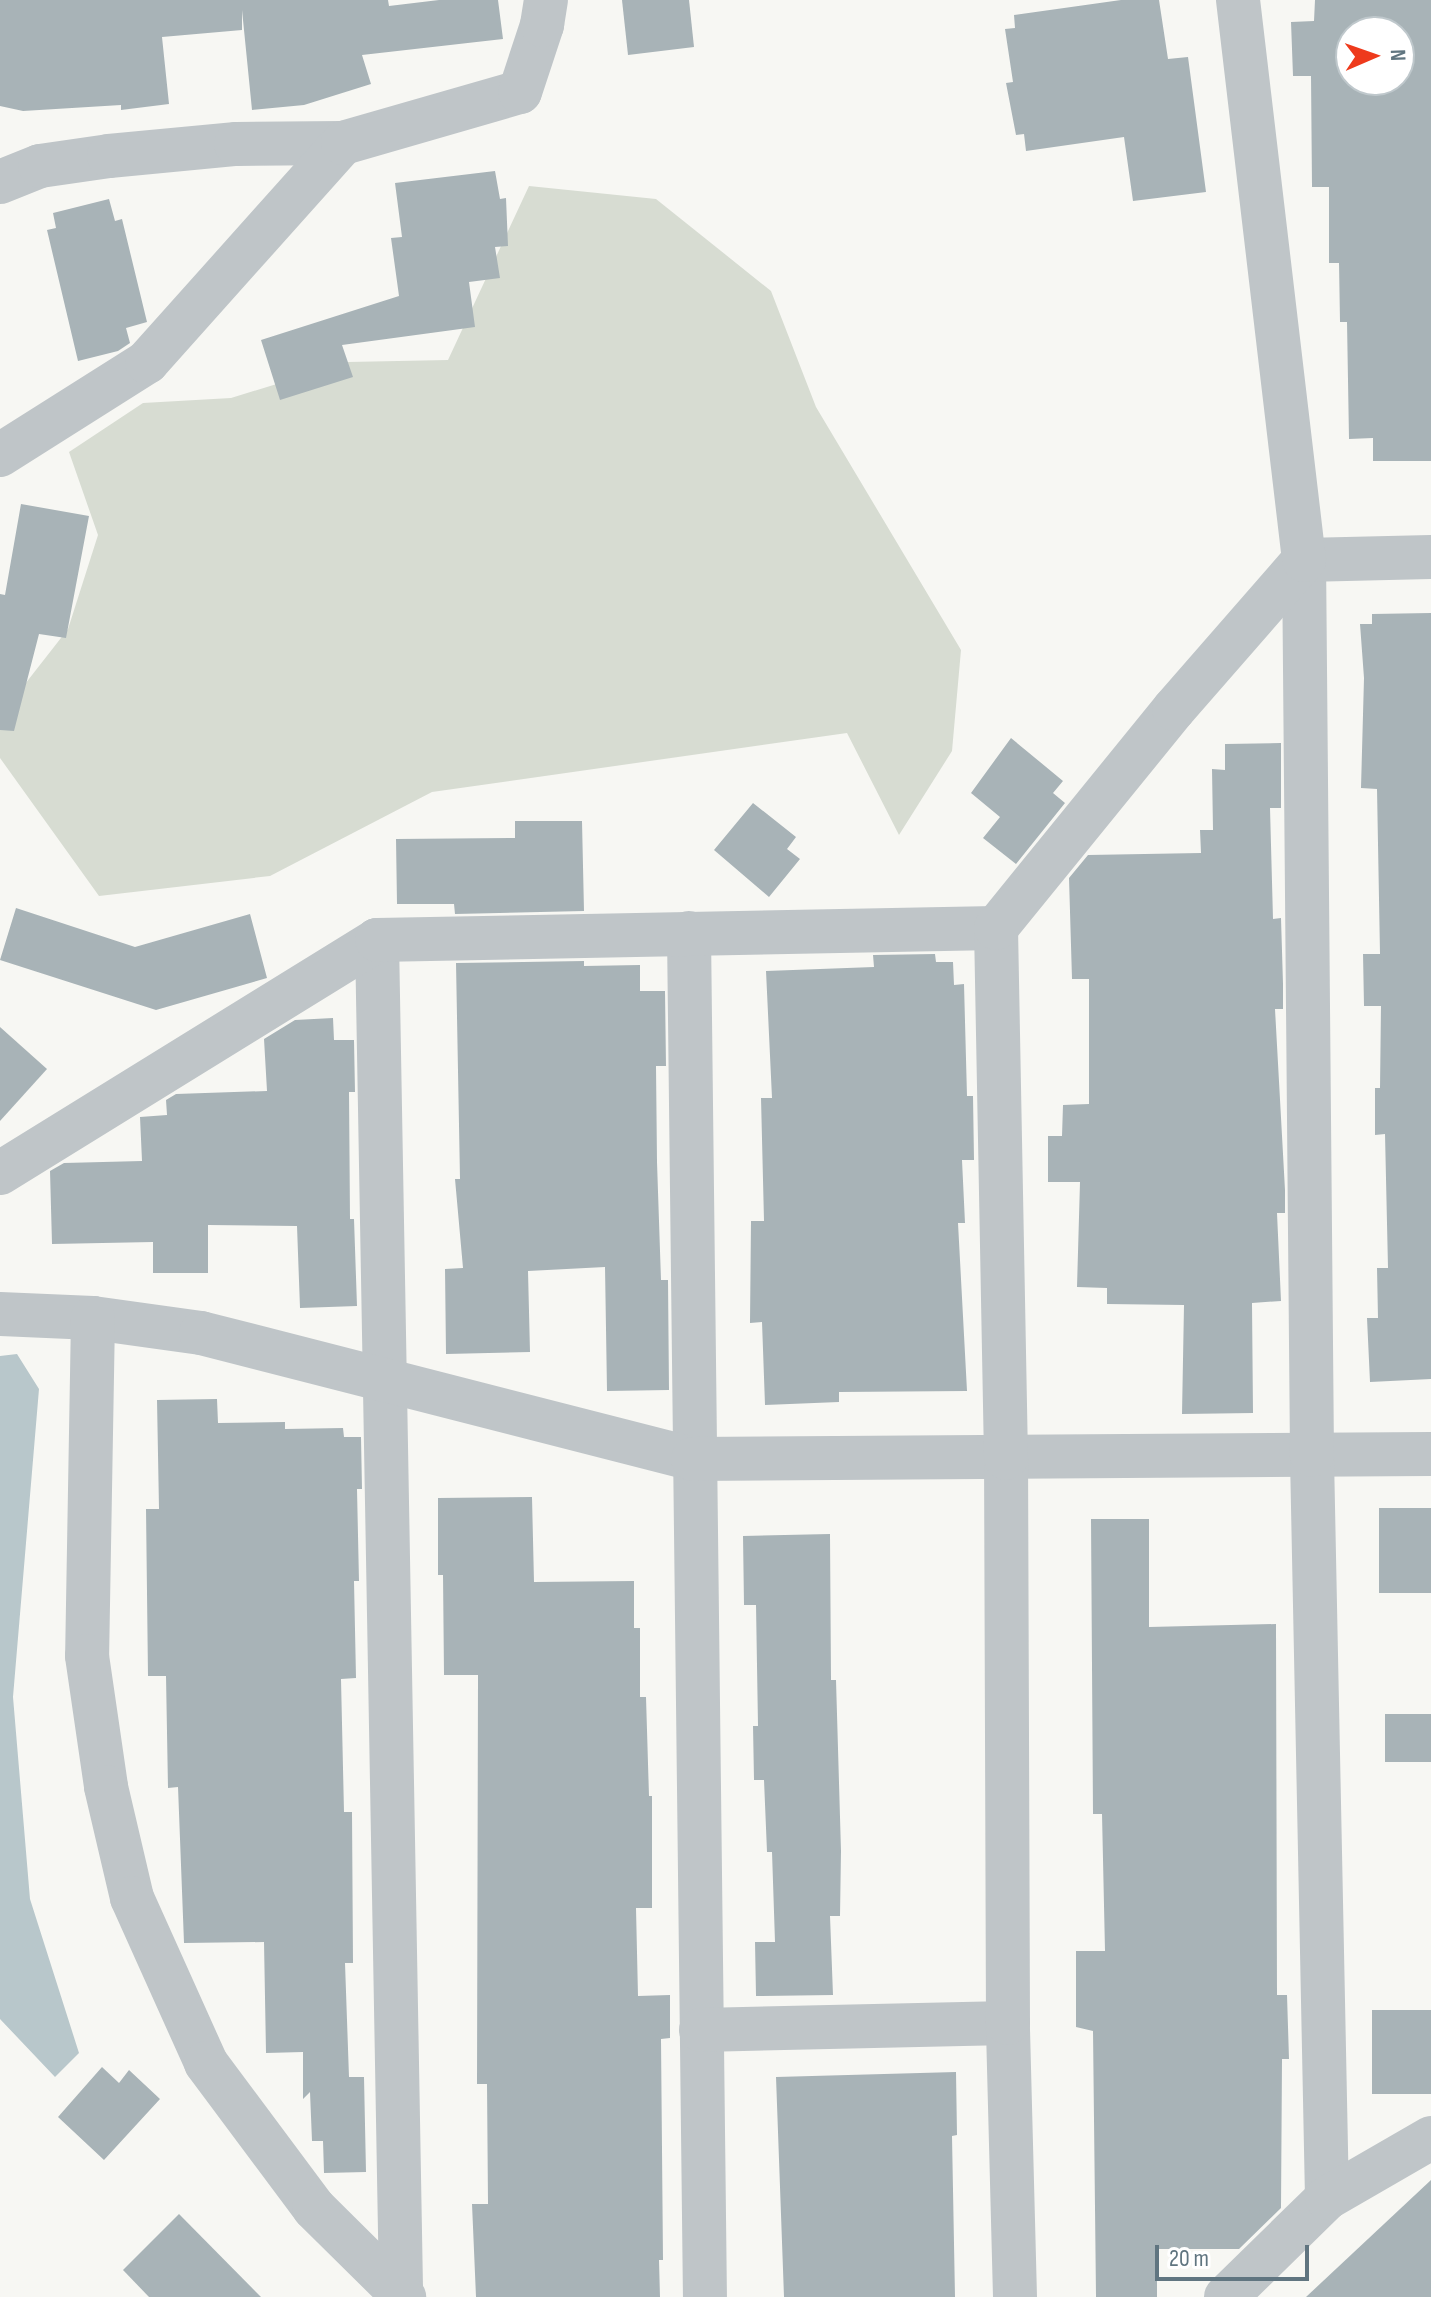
<!DOCTYPE html>
<html>
<head>
<meta charset="utf-8">
<style>
	body { margin:0 }
	#map { position:relative; width:1431px; height:2297px; overflow:hidden; background:#f7f7f3; font-family:"Sofia Sans Condensed",sans-serif }
	div>[style] { position:absolute }
	.green>* { inset:0; background:#d7dcd2 }
	.water>* { inset:0; background:#b8c7cb }
	.building>* { inset:0; background:#a8b3b7; transform-origin:0 0 }
	.minor>* { height:44px; margin:-22px; padding:0 22px; transform-origin:22px; border-radius:22px; background:#bfc5c8 }
	span { translate:-50% -50%; white-space:nowrap; text-align:center; line-height:1.15; -webkit-text-stroke:8px #fff; paint-order:stroke }
	.north { position:absolute; left:1335px; top:16px; width:80px; height:80px; box-sizing:border-box; background:#fff; border:2px solid #bfc8cc; border-radius:50%; rotate:88deg; font-size:22px; font-weight:700; line-height:32px; text-align:center; color:#607580 }
	.north::after { content:''; display:block; margin:auto; width:28px; height:36px; background:#ee3a1c; clip-path:polygon(50% 0,100% 100%,50% 72%,0 100%) }
	.scale { position:absolute; left:1155px; top:2245px; width:154px; height:36px; box-sizing:border-box; border:4px solid #607580; border-top:0; padding-left:10px; font-size:24px; line-height:28px; white-space:nowrap; color:#607580; -webkit-text-stroke:6px #fff; paint-order:stroke }
</style>
</head>
<body>
<div id="map">
	<div class="green">
		<div style="clip-path:polygon(529px 186px,656px 199px,771px 291px,816px 407px,961px 650px,952px 751px,899px 835px,847px 733px,432px 792px,270px 876px,99px 896px,0 758px,0 716px,68px 629px,98px 535px,69px 452px,143px 403px,231px 398px,348px 362px,448px 360px)"></div>
	</div>
	<div class="water">
		<div style="clip-path:polygon(17px 1354px,39px 1389px,13px 1697px,30px 1899px,79px 2053px,55px 2077px,0 2019px,0 1356px)"></div>
	</div>
	<div class="building">
		<div style="clip-path:polygon(0 0,388px 0,389px 6px,439px 0,498px 0,503px 39px,362px 55px,371px 84px,304px 105px,252px 110px,242px 10px,242px 30px,162px 37px,169px 104px,121px 110px,121px 105px,23px 111px,0 106px)"></div>
		<div style="clip-path:polygon(622px 0,689px 0,694px 47px,628px 55px)"></div>
		<div style="clip-path:polygon(1121px 0,1159px 0,1168px 59px,1188px 57px,1206px 192px,1133px 201px,1124px 137px,1026px 151px,1024px 134px,1016px 135px,1006px 83px,1013px 82px,1005px 29px,1015px 28px,1014px 15px)"></div>
		<div style="clip-path:polygon(evenodd,1315px 0,1431px 0,1431px 461px,1373px 461px,1373px 438px,1349px 439px,1347px 322px,1340px 322px,1339px 263px,1329px 263px,1329px 187px,1312px 187px,1311px 76px,1293px 76px,1291px 22px,1314px 21px,1315px 0,1351px 32px,1399px 32px,1399px 80px,1351px 80px,1351px 32px)"></div>
		<div style="clip-path:polygon(495px 171px,500px 199px,506px 198px,508px 246px,495px 247px,500px 278px,469px 282px,475px 327px,342px 345px,353px 377px,280px 400px,261px 340px,399px 296px,391px 238px,402px 237px,395px 183px)"></div>
		<div style="clip-path:polygon(109px 199px,115px 221px,122px 219px,147px 322px,126px 328px,130px 343px,118px 351px,78px 361px,47px 230px,56px 228px,53px 213px)"></div>
		<div style="clip-path:polygon(21px 504px,89px 516px,66px 638px,39px 634px,14px 731px,0 730px,0 594px,5px 595px)"></div>
		<div style="clip-path:polygon(1431px 613px,1431px 1379px,1370px 1382px,1367px 1318px,1378px 1318px,1377px 1268px,1388px 1268px,1385px 1134px,1375px 1135px,1375px 1088px,1380px 1088px,1381px 1006px,1364px 1006px,1363px 954px,1380px 954px,1377px 789px,1361px 788px,1364px 678px,1360px 624px,1372px 624px,1372px 614px)"></div>
		<div style="clip-path:polygon(1011px 738px,1063px 781px,1053px 793px,1065px 803px,1016px 864px,983px 838px,1000px 817px,971px 793px)"></div>
		<div style="clip-path:polygon(1281px 743px,1281px 808px,1270px 808px,1273px 919px,1281px 918px,1283px 984px,1283px 1009px,1275px 1009px,1285px 1190px,1285px 1213px,1277px 1213px,1281px 1301px,1252px 1303px,1253px 1413px,1182px 1414px,1184px 1305px,1107px 1304px,1107px 1288px,1077px 1287px,1080px 1182px,1048px 1182px,1048px 1136px,1062px 1136px,1063px 1105px,1089px 1104px,1089px 979px,1072px 979px,1069px 878px,1088px 855px,1201px 853px,1200px 830px,1213px 830px,1212px 769px,1225px 770px,1225px 744px)"></div>
		<div style="clip-path:polygon(753px 803px,796px 837px,787px 849px,800px 859px,769px 897px,714px 850px)"></div>
		<div style="clip-path:polygon(515px 821px,582px 821px,584px 911px,455px 914px,454px 904px,397px 904px,396px 839px,515px 838px)"></div>
		<div style="clip-path:polygon(16px 908px,135px 947px,250px 914px,267px 978px,156px 1010px,0 960px)"></div>
		<div style="clip-path:polygon(935px 954px,936px 962px,953px 962px,954px 985px,964px 984px,967px 1096px,973px 1096px,974px 1160px,962px 1160px,965px 1223px,958px 1223px,967px 1391px,839px 1392px,839px 1402px,765px 1405px,762px 1322px,750px 1323px,751px 1221px,764px 1221px,761px 1098px,772px 1098px,766px 971px,874px 967px,873px 955px)"></div>
		<div style="clip-path:polygon(584px 961px,584px 966px,640px 965px,640px 991px,665px 991px,666px 1066px,656px 1066px,657px 1162px,661px 1280px,668px 1280px,669px 1390px,607px 1391px,605px 1267px,528px 1271px,530px 1352px,446px 1354px,445px 1269px,463px 1268px,455px 1179px,460px 1179px,456px 963px)"></div>
		<div style="clip-path:polygon(333px 1018px,334px 1040px,354px 1040px,355px 1092px,349px 1092px,350px 1219px,354px 1219px,357px 1306px,300px 1308px,297px 1226px,208px 1225px,208px 1273px,153px 1273px,153px 1242px,52px 1244px,50px 1171px,64px 1163px,142px 1161px,140px 1117px,167px 1115px,166px 1100px,176px 1094px,267px 1091px,264px 1039px,295px 1020px)"></div>
		<div style="clip-path:polygon(0 1027px,47px 1069px,0 1121px)"></div>
		<div style="clip-path:polygon(217px 1399px,218px 1423px,285px 1422px,285px 1429px,343px 1428px,344px 1437px,361px 1437px,362px 1489px,357px 1489px,359px 1581px,354px 1581px,356px 1678px,341px 1679px,344px 1812px,352px 1812px,353px 1963px,345px 1963px,349px 2077px,364px 2077px,366px 2172px,324px 2173px,323px 2141px,312px 2141px,310px 2092px,303px 2099px,303px 2052px,266px 2053px,264px 1942px,184px 1943px,178px 1787px,168px 1788px,166px 1676px,148px 1676px,146px 1509px,159px 1509px,157px 1400px)"></div>
		<div style="clip-path:polygon(532px 1497px,534px 1582px,634px 1581px,634px 1628px,640px 1628px,640px 1697px,646px 1697px,649px 1796px,652px 1796px,652px 1908px,636px 1908px,638px 1996px,670px 1995px,670px 2038px,661px 2039px,663px 2260px,659px 2260px,660px 2297px,476px 2297px,472px 2204px,488px 2204px,487px 2084px,477px 2084px,478px 1675px,444px 1675px,443px 1575px,438px 1575px,438px 1498px)"></div>
		<div style="left:1431px;top:1508px;width:85px;height:52px;rotate:90deg"></div>
		<div style="clip-path:polygon(1091px 1519px,1149px 1519px,1149px 1627px,1276px 1624px,1277px 1995px,1287px 1995px,1289px 2059px,1282px 2059px,1281px 2208px,1239px 2249px,1157px 2249px,1157px 2297px,1096px 2297px,1093px 2031px,1076px 2027px,1076px 1951px,1105px 1951px,1102px 1814px,1093px 1814px)"></div>
		<div style="clip-path:polygon(830px 1534px,831px 1680px,836px 1680px,841px 1851px,840px 1916px,830px 1916px,833px 1995px,756px 1996px,755px 1942px,775px 1942px,772px 1852px,767px 1852px,764px 1780px,754px 1780px,753px 1726px,758px 1726px,756px 1605px,744px 1605px,743px 1536px)"></div>
		<div style="left:1431px;top:1714px;width:48px;height:46px;rotate:90deg"></div>
		<div style="left:1431px;top:2010px;width:84px;height:59px;rotate:90deg"></div>
		<div style="clip-path:polygon(102px 2067px,119px 2083px,129px 2070px,160px 2099px,104px 2160px,58px 2117px)"></div>
		<div style="clip-path:polygon(956px 2072px,957px 2135px,952px 2136px,955px 2297px,784px 2297px,776px 2077px)"></div>
		<div style="clip-path:polygon(1431px 2180px,1431px 2297px,1306px 2297px)"></div>
		<div style="clip-path:polygon(179px 2214px,261px 2297px,149px 2297px,123px 2270px)"></div>
	</div>
	<div class="minor">
		<div style="left:0;top:182px;width:43px;rotate:-21.8deg"></div>
		<div style="left:40px;top:166px;width:70px;rotate:-8.2deg"></div>
		<div style="left:109px;top:156px;width:128px;rotate:-5.4deg"></div>
		<div style="left:236px;top:144px;width:107px;rotate:-0.5deg"></div>
		<div style="left:0;top:455px;width:174px;rotate:-32.3deg"></div>
		<div style="left:147px;top:362px;width:294px;rotate:-48.2deg"></div>
		<div style="left:343px;top:143px;width:184px;rotate:-16.1deg"></div>
		<div style="left:520px;top:92px;width:71px;rotate:-71.8deg"></div>
		<div style="left:542px;top:25px;width:25px;rotate:-81deg"></div>
		<div style="left:689px;top:933px;width:1364px;rotate:89.33deg"></div>
		<div style="left:377px;top:940px;width:1354px;rotate:88.98deg"></div>
		<div style="left:0;top:1173px;width:443px;rotate:-31.7deg"></div>
		<div style="left:377px;top:940px;width:619px;rotate:-1.11deg"></div>
		<div style="left:0;top:1314px;width:93px;rotate:2.5deg"></div>
		<div style="left:93px;top:1318px;width:109px;rotate:7.9deg"></div>
		<div style="left:201px;top:1333px;width:508px;rotate:14.36deg"></div>
		<div style="left:693px;top:1459px;width:738px;rotate:-0.39deg"></div>
		<div style="left:93px;top:1318px;width:338px;rotate:91deg"></div>
		<div style="left:87px;top:1656px;width:132px;rotate:81.7deg"></div>
		<div style="left:106px;top:1787px;width:114px;rotate:76.8deg"></div>
		<div style="left:132px;top:1898px;width:181px;rotate:65.8deg"></div>
		<div style="left:206px;top:2063px;width:181px;rotate:53.3deg"></div>
		<div style="left:314px;top:2208px;width:127px;rotate:44.7deg"></div>
		<div style="left:701px;top:2030px;width:307px;rotate:-1.3deg"></div>
		<div style="left:1327px;top:2198px;width:743px;rotate:-91.16deg"></div>
		<div style="left:1312px;top:1455px;width:895px;rotate:-90.51deg"></div>
		<div style="left:1304px;top:560px;width:127px;rotate:-1.4deg"></div>
		<div style="left:1015px;top:2297px;width:274px;rotate:-91.5deg"></div>
		<div style="left:1008px;top:2023px;width:565px;rotate:-90.2deg"></div>
		<div style="left:1006px;top:1458px;width:530px;rotate:-91.08deg"></div>
		<div style="left:996px;top:928px;width:282px;rotate:-50.9deg"></div>
		<div style="left:1174px;top:709px;width:198px;rotate:-48.9deg"></div>
		<div style="left:1304px;top:560px;width:564px;rotate:-96.72deg"></div>
		<div style="left:1226px;top:2297px;width:141px;rotate:-44.4deg"></div>
		<div style="left:1327px;top:2198px;width:120px;rotate:-30deg"></div>
	</div>
	<div class="north">N</div>
	<div class="scale">20 m</div>
</div>
</body>
</html>
